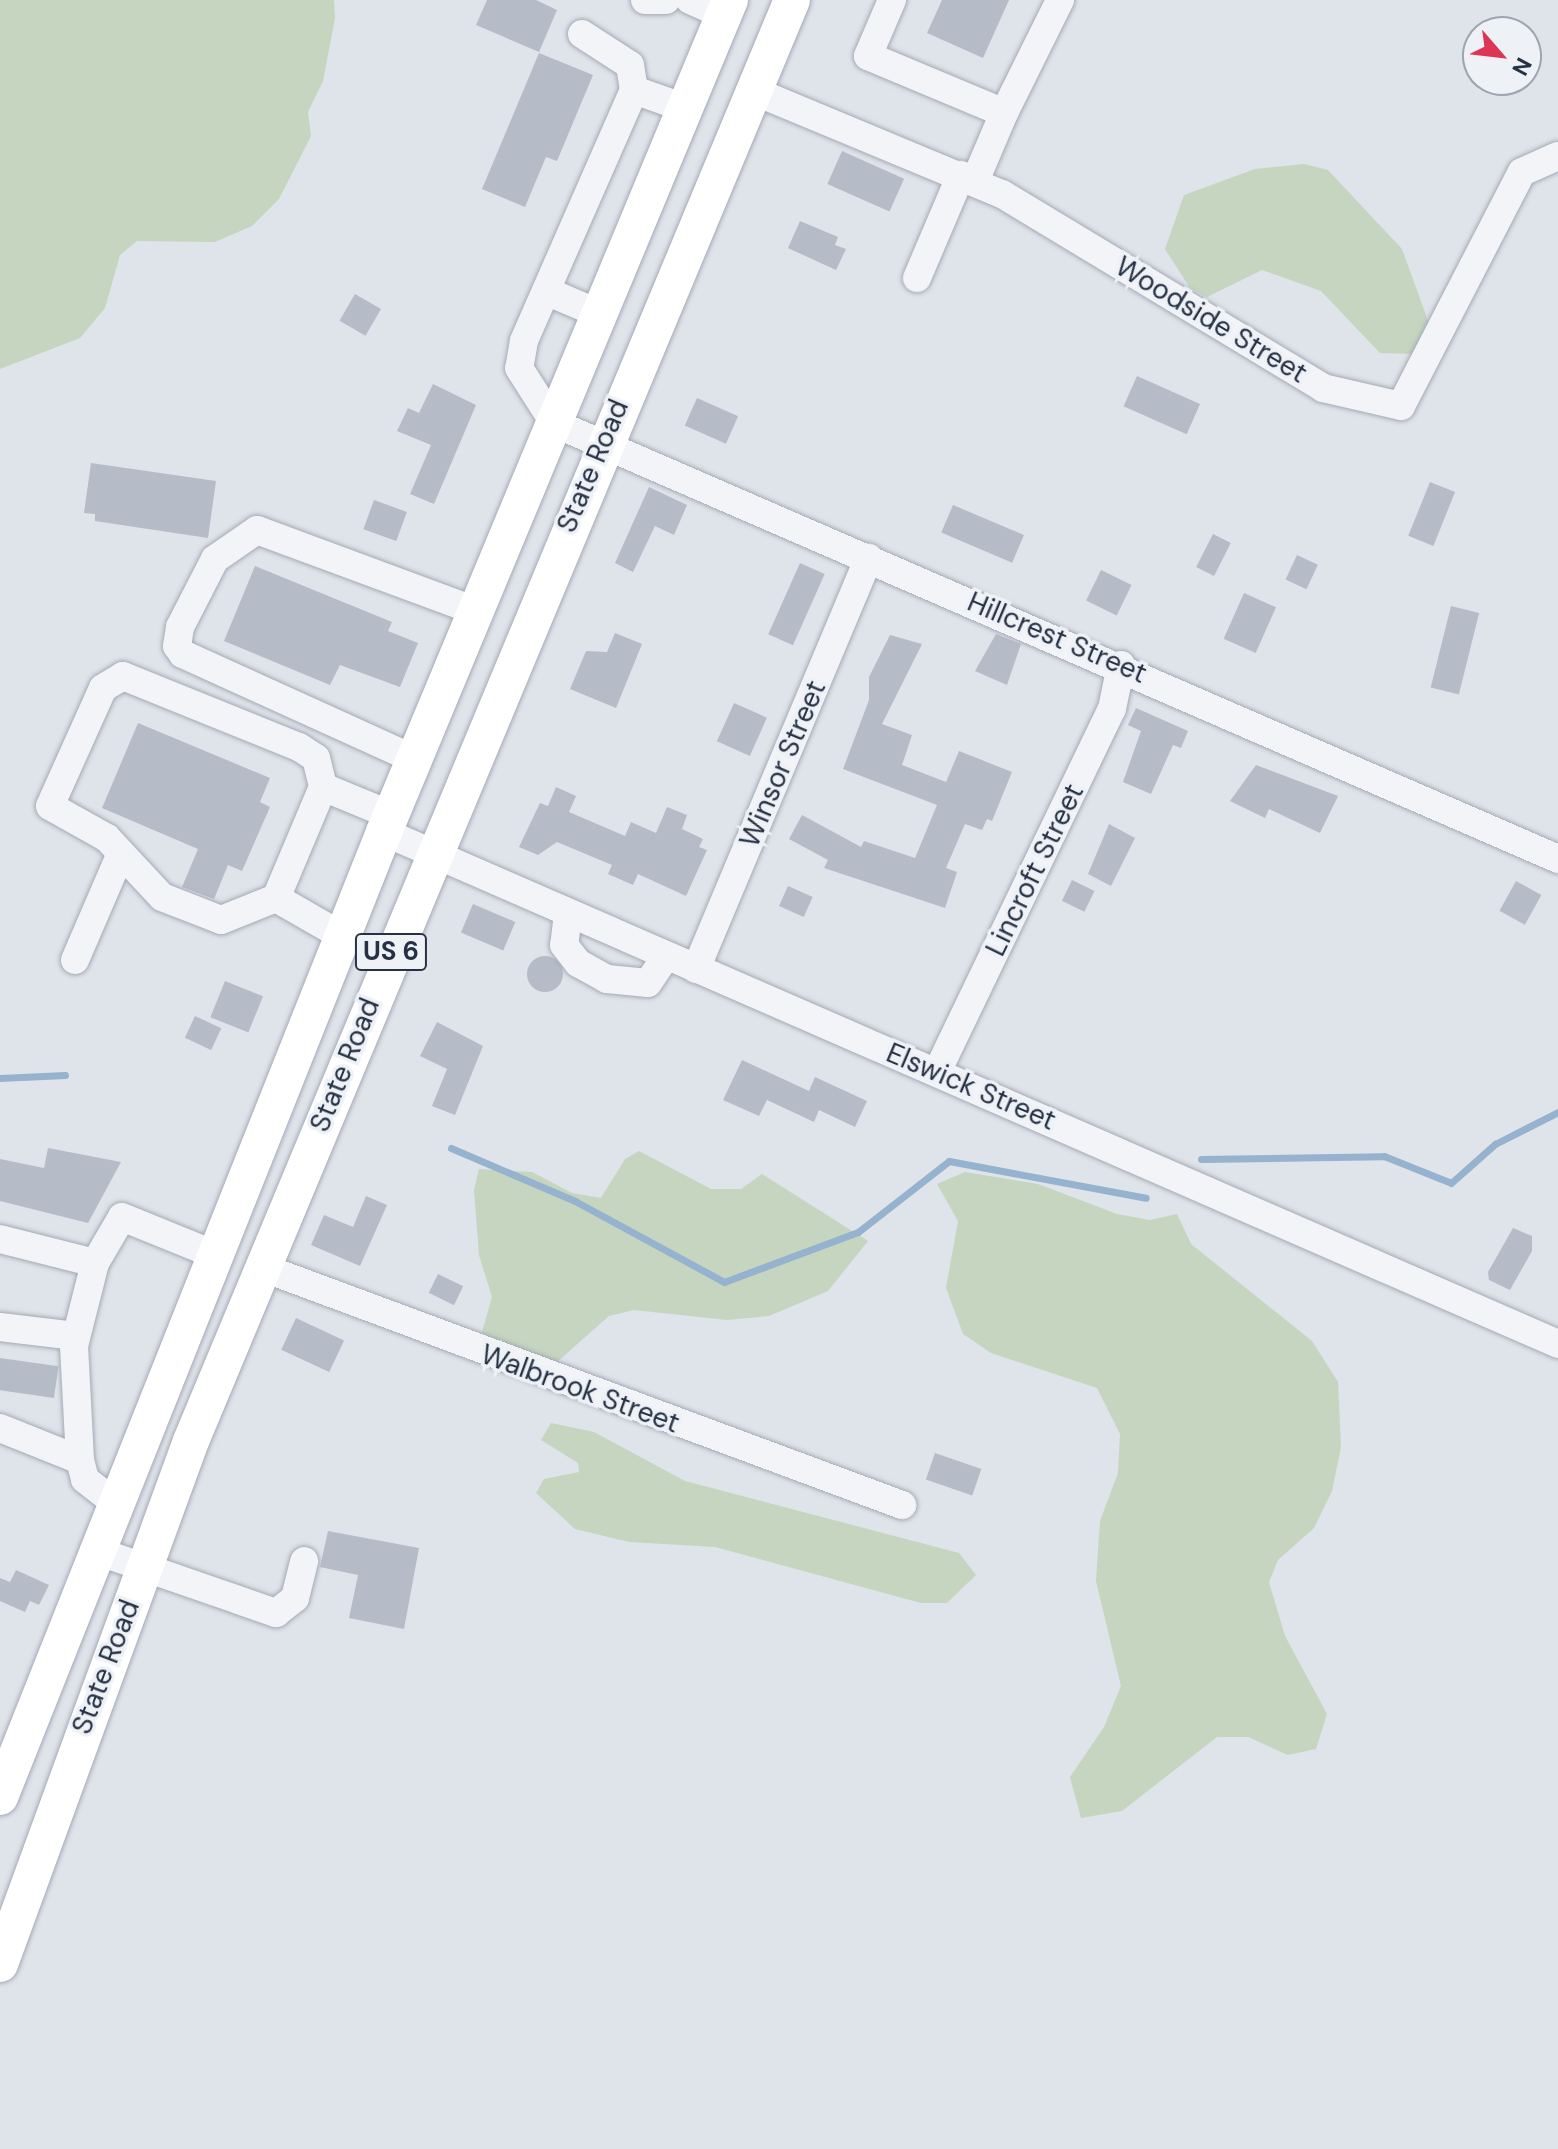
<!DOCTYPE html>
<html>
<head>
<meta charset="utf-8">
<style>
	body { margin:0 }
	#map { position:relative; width:1558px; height:2149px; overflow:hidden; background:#dfe3ea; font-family:"DM Sans",sans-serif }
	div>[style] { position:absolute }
	.green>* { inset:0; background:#c5d5bf }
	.stream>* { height:7px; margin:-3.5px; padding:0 3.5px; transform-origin:3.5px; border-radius:3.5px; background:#95b3ce }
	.building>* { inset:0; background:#b5bcc8; transform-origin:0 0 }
	.round { border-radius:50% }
	.roads { filter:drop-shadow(0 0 2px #a4aab5) drop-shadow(0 0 2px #a4aab5) }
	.minor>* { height:28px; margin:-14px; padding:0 14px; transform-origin:14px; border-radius:14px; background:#f2f4f7 }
	.major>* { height:36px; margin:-18px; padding:0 18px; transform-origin:18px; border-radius:18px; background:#fff }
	span { translate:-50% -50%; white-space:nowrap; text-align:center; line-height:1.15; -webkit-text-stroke:7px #eef2f7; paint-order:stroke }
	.shield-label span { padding:2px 6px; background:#eef2f7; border:2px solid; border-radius:6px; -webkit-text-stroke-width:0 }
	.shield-label { font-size:26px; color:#263143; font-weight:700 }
	.street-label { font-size:28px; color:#263143 }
	.north { position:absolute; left:1462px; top:16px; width:80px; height:80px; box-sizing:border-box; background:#eef2f7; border:2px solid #9ea5af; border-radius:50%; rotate:118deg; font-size:22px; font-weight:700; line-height:32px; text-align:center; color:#263143 }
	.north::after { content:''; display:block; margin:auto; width:28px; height:36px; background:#dd3554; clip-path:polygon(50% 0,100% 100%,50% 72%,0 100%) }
</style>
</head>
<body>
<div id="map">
	<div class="green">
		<div style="clip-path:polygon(0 0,334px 0,335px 18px,323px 81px,308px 112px,311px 136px,279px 199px,252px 226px,215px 242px,137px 241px,120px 255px,105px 308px,80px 338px,0 369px)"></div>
		<div style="clip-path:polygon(1304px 164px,1328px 170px,1402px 249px,1430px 326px,1414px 354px,1380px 353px,1321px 291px,1262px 270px,1207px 297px,1190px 288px,1165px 249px,1184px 195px,1255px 169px)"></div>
		<div style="clip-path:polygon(639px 1151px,711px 1189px,741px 1189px,762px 1174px,868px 1241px,828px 1291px,769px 1316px,727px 1320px,634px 1310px,609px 1316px,557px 1362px,488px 1340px,482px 1332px,492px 1297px,479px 1255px,474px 1190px,479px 1169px,532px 1172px,572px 1193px,601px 1198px,625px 1159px)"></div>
		<div style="clip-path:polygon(965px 1172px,1038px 1184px,1117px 1214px,1150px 1220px,1177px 1214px,1191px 1244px,1312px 1341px,1338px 1382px,1341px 1447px,1332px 1491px,1314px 1528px,1278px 1560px,1269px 1582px,1285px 1636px,1327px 1714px,1316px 1749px,1288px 1755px,1248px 1737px,1217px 1737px,1122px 1811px,1081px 1818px,1070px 1777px,1104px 1727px,1121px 1686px,1096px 1581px,1100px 1521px,1118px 1473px,1120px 1434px,1097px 1388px,991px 1353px,963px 1334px,946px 1288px,958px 1221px,937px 1184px)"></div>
		<div style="clip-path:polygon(551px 1423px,594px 1432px,685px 1481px,959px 1553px,976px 1575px,947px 1603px,921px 1603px,715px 1547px,629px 1542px,575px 1529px,536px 1493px,544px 1479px,579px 1472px,578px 1463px,541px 1440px)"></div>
	</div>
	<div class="stream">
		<div style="left:0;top:1078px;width:65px;rotate:-2.6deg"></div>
		<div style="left:451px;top:1148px;width:135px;rotate:23.1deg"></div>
		<div style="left:575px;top:1201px;width:170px;rotate:28.5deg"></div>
		<div style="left:724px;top:1282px;width:143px;rotate:-20.5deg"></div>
		<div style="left:858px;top:1232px;width:115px;rotate:-38deg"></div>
		<div style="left:949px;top:1161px;width:200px;rotate:10.6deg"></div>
		<div style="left:1201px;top:1159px;width:183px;rotate:-0.9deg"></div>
		<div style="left:1384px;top:1156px;width:72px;rotate:21.9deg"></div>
		<div style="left:1451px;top:1183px;width:59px;rotate:-41.6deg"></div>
		<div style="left:1495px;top:1144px;width:71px;rotate:-26.9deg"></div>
	</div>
	<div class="building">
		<div style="clip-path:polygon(487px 0,536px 0,557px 10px,539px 52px,476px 25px)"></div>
		<div style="clip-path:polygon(942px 0,1009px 0,983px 58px,927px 33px)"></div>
		<div style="clip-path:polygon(539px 53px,593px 75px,557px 161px,546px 157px,525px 207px,482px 189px)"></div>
		<div style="left:842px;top:151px;width:68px;height:36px;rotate:24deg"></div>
		<div style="clip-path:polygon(800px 221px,838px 237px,835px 245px,846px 249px,836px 270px,788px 248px)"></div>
		<div style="left:355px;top:294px;width:30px;height:31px;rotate:30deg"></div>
		<div style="left:1137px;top:376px;width:69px;height:33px;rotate:24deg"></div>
		<div style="clip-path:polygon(433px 384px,476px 405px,434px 504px,410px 494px,431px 445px,397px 431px,408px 408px,419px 413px)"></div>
		<div style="left:697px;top:398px;width:45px;height:30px;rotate:24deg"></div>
		<div style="clip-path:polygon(91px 463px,216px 481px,208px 538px,95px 521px,95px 514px,84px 513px)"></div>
		<div style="left:1430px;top:482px;width:27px;height:58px;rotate:22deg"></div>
		<div style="clip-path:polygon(649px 487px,687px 505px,674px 535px,655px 526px,633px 572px,615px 563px)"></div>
		<div style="left:374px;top:500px;width:35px;height:31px;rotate:20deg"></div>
		<div style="left:953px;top:505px;width:77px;height:30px;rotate:23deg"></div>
		<div style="left:1213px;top:534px;width:20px;height:37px;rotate:27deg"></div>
		<div style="left:1297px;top:555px;width:23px;height:27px;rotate:25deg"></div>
		<div style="left:800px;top:563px;width:27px;height:78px;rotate:24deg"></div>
		<div style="clip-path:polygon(255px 566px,392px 622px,388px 631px,418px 643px,400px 687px,340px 665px,330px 685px,224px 641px)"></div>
		<div style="left:1101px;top:570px;width:34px;height:34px;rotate:26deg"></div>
		<div style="left:1244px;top:593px;width:35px;height:50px;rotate:24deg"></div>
		<div style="left:1451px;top:606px;width:29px;height:84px;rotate:14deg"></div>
		<div style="clip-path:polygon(615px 633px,642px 644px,616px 708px,570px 689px,586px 651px,607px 652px)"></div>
		<div style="clip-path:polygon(996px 634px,1021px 644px,1007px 685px,975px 671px)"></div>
		<div style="clip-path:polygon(890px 635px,922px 644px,882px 724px,912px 735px,902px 765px,946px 782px,959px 751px,1012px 772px,992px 821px,987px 819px,982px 830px,965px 824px,946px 868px,957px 872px,945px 908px,824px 868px,828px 860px,789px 839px,802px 815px,861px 847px,864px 841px,915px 858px,937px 805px,843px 769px,869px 700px,869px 677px)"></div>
		<div style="left:734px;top:703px;width:36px;height:42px;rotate:24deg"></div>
		<div style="clip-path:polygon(1136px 708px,1188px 731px,1181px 748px,1173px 745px,1151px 794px,1123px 782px,1141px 731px,1128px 725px)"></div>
		<div style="clip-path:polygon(138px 723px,270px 778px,260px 802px,270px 807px,242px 871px,228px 865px,214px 899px,182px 887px,198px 849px,102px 808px)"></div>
		<div style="clip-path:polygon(1256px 765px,1338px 796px,1320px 833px,1269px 809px,1265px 818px,1230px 801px)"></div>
		<div style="clip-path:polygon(556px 787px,576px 796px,569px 812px,625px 836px,631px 822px,656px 833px,667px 807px,687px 815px,682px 829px,703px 839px,699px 847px,707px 850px,686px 896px,638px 874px,633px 885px,608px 874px,612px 865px,557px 842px,538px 855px,519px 847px,540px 803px,548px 806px)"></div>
		<div style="clip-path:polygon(1109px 824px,1135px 838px,1111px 886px,1088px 874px)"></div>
		<div style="left:1072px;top:880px;width:25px;height:23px;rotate:26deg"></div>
		<div style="left:1516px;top:881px;width:29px;height:34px;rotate:29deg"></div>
		<div style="left:788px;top:886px;width:27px;height:22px;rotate:24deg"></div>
		<div style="left:473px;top:904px;width:46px;height:31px;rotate:23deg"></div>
		<div class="round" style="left:527px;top:956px;width:36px;height:36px"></div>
		<div style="left:225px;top:981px;width:41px;height:39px;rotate:22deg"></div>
		<div style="left:195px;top:1016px;width:29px;height:24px;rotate:25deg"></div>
		<div style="clip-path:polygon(437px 1022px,483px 1046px,455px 1115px,432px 1106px,447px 1069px,420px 1056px)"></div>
		<div style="clip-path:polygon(742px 1060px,809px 1091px,815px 1077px,867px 1101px,855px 1127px,819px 1110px,814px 1122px,767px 1100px,759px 1116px,723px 1100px)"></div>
		<div style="clip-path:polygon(48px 1148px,121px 1162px,88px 1223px,0 1201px,0 1159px,44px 1168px)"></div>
		<div style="clip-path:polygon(366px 1196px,387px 1205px,360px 1266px,311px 1245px,324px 1215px,353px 1227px)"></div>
		<div style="clip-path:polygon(1513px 1228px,1532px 1236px,1532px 1251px,1510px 1290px,1489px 1280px,1488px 1272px)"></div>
		<div style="left:438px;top:1274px;width:28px;height:21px;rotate:26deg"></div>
		<div style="left:296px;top:1318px;width:53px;height:35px;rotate:25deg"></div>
		<div style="left:0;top:1358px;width:59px;height:32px;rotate:8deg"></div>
		<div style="left:935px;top:1453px;width:49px;height:28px;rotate:19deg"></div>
		<div style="clip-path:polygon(328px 1531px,419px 1548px,404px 1629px,349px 1618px,358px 1575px,320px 1567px)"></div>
		<div style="clip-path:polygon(16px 1570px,49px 1585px,39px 1605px,30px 1601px,25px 1612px,0 1601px,0 1578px,10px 1582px)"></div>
	</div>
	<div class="roads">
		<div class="minor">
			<div style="left:645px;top:0;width:21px"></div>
			<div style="left:690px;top:0;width:37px;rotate:24deg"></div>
			<div style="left:892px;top:0;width:61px;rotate:113.2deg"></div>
			<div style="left:868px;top:56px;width:147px;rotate:22.7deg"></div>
			<div style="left:1004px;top:113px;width:74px;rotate:113.1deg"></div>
			<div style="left:582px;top:34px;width:57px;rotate:32.9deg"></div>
			<div style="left:630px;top:65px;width:25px;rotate:81deg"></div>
			<div style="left:754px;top:91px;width:269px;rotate:22.6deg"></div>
			<div style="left:1002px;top:194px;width:375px;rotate:31.1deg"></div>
			<div style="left:1323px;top:388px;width:80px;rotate:13deg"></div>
			<div style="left:1401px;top:406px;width:263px;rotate:-62.7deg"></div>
			<div style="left:1522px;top:172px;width:39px;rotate:-24deg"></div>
			<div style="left:685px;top:108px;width:54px;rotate:-160.6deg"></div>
			<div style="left:634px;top:90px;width:274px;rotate:113.7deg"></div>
			<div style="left:524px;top:341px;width:27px;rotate:100deg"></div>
			<div style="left:519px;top:368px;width:65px;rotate:57.5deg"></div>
			<div style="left:554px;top:423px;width:1095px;rotate:23.47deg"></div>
			<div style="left:1004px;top:113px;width:126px;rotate:-63.6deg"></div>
			<div style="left:917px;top:278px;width:112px;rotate:-66.9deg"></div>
			<div style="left:546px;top:291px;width:59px;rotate:23.1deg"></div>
			<div style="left:414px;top:759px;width:254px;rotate:-155.6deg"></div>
			<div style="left:183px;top:654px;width:10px;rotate:-127deg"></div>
			<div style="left:177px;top:646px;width:19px;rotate:-81deg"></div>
			<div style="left:180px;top:627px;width:76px;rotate:-62.8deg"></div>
			<div style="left:215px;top:559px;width:51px;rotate:-34.6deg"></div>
			<div style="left:257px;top:530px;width:233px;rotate:20.3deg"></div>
			<div style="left:323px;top:787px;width:121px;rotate:112.9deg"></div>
			<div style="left:276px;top:898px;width:59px;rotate:158.2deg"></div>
			<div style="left:221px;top:920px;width:63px;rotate:-158.7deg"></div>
			<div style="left:162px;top:897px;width:81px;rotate:-133deg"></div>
			<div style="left:107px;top:838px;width:65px;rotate:-150.7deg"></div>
			<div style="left:50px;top:806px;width:129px;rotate:-65.8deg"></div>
			<div style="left:103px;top:688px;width:23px;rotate:-31deg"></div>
			<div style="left:123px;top:676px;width:190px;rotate:22deg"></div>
			<div style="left:299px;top:747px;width:20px;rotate:33deg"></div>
			<div style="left:316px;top:758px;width:30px;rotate:76deg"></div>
			<div style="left:323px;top:787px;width:74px;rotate:22.4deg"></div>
			<div style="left:384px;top:832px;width:1281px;rotate:23.56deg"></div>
			<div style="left:276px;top:898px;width:76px;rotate:29.9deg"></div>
			<div style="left:568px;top:914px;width:31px;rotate:97deg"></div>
			<div style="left:564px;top:945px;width:23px;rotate:52deg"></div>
			<div style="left:578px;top:963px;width:33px;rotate:29deg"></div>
			<div style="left:607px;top:979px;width:41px;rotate:5.6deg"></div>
			<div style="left:648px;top:983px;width:32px;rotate:-56deg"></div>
			<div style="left:75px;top:960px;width:116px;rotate:-66.7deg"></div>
			<div style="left:696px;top:969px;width:446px;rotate:-67.2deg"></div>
			<div style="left:937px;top:1072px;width:403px;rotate:-64.3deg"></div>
			<div style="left:1112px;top:709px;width:45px;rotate:-78.4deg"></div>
			<div style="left:0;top:1239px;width:98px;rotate:14.2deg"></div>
			<div style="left:261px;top:1267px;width:684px;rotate:20.37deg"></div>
			<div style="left:0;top:1327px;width:76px;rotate:6.8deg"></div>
			<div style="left:0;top:1428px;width:86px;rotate:21.8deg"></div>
			<div style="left:114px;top:1502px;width:37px;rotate:-142deg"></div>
			<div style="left:85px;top:1479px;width:20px;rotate:-105deg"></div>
			<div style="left:80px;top:1460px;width:114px;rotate:-93deg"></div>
			<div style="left:74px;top:1346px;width:86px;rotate:-75.8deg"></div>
			<div style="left:95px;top:1263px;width:53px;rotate:-59.6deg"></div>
			<div style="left:122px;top:1217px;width:98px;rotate:22.1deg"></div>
			<div style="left:94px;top:1550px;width:193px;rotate:19.1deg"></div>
			<div style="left:276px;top:1613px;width:24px;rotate:-38deg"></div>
			<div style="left:295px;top:1598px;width:38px;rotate:-76deg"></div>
		</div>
		<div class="major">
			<div style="left:0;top:1797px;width:1039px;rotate:-68.3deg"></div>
			<div style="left:384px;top:832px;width:901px;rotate:-67.42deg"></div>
			<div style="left:0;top:1964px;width:557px;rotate:-69.94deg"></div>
			<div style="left:191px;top:1441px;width:1561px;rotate:-67.36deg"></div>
		</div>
	</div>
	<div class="shield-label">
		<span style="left:391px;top:952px">US 6</span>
	</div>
	<div class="street-label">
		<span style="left:1211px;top:320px;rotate:31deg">Woodside Street</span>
		<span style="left:593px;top:466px;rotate:-67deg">State Road</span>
		<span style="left:1057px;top:638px;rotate:23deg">Hillcrest Street</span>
		<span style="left:783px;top:764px;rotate:-67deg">Winsor Street</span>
		<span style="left:1035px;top:870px;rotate:-64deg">Lincroft Street</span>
		<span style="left:345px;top:1065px;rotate:-68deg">State Road</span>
		<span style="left:971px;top:1087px;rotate:23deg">Elswick Street</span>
		<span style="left:580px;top:1389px;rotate:20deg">Walbrook Street</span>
		<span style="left:106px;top:1667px;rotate:-69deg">State Road</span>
	</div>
	<div class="north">N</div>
</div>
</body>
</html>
